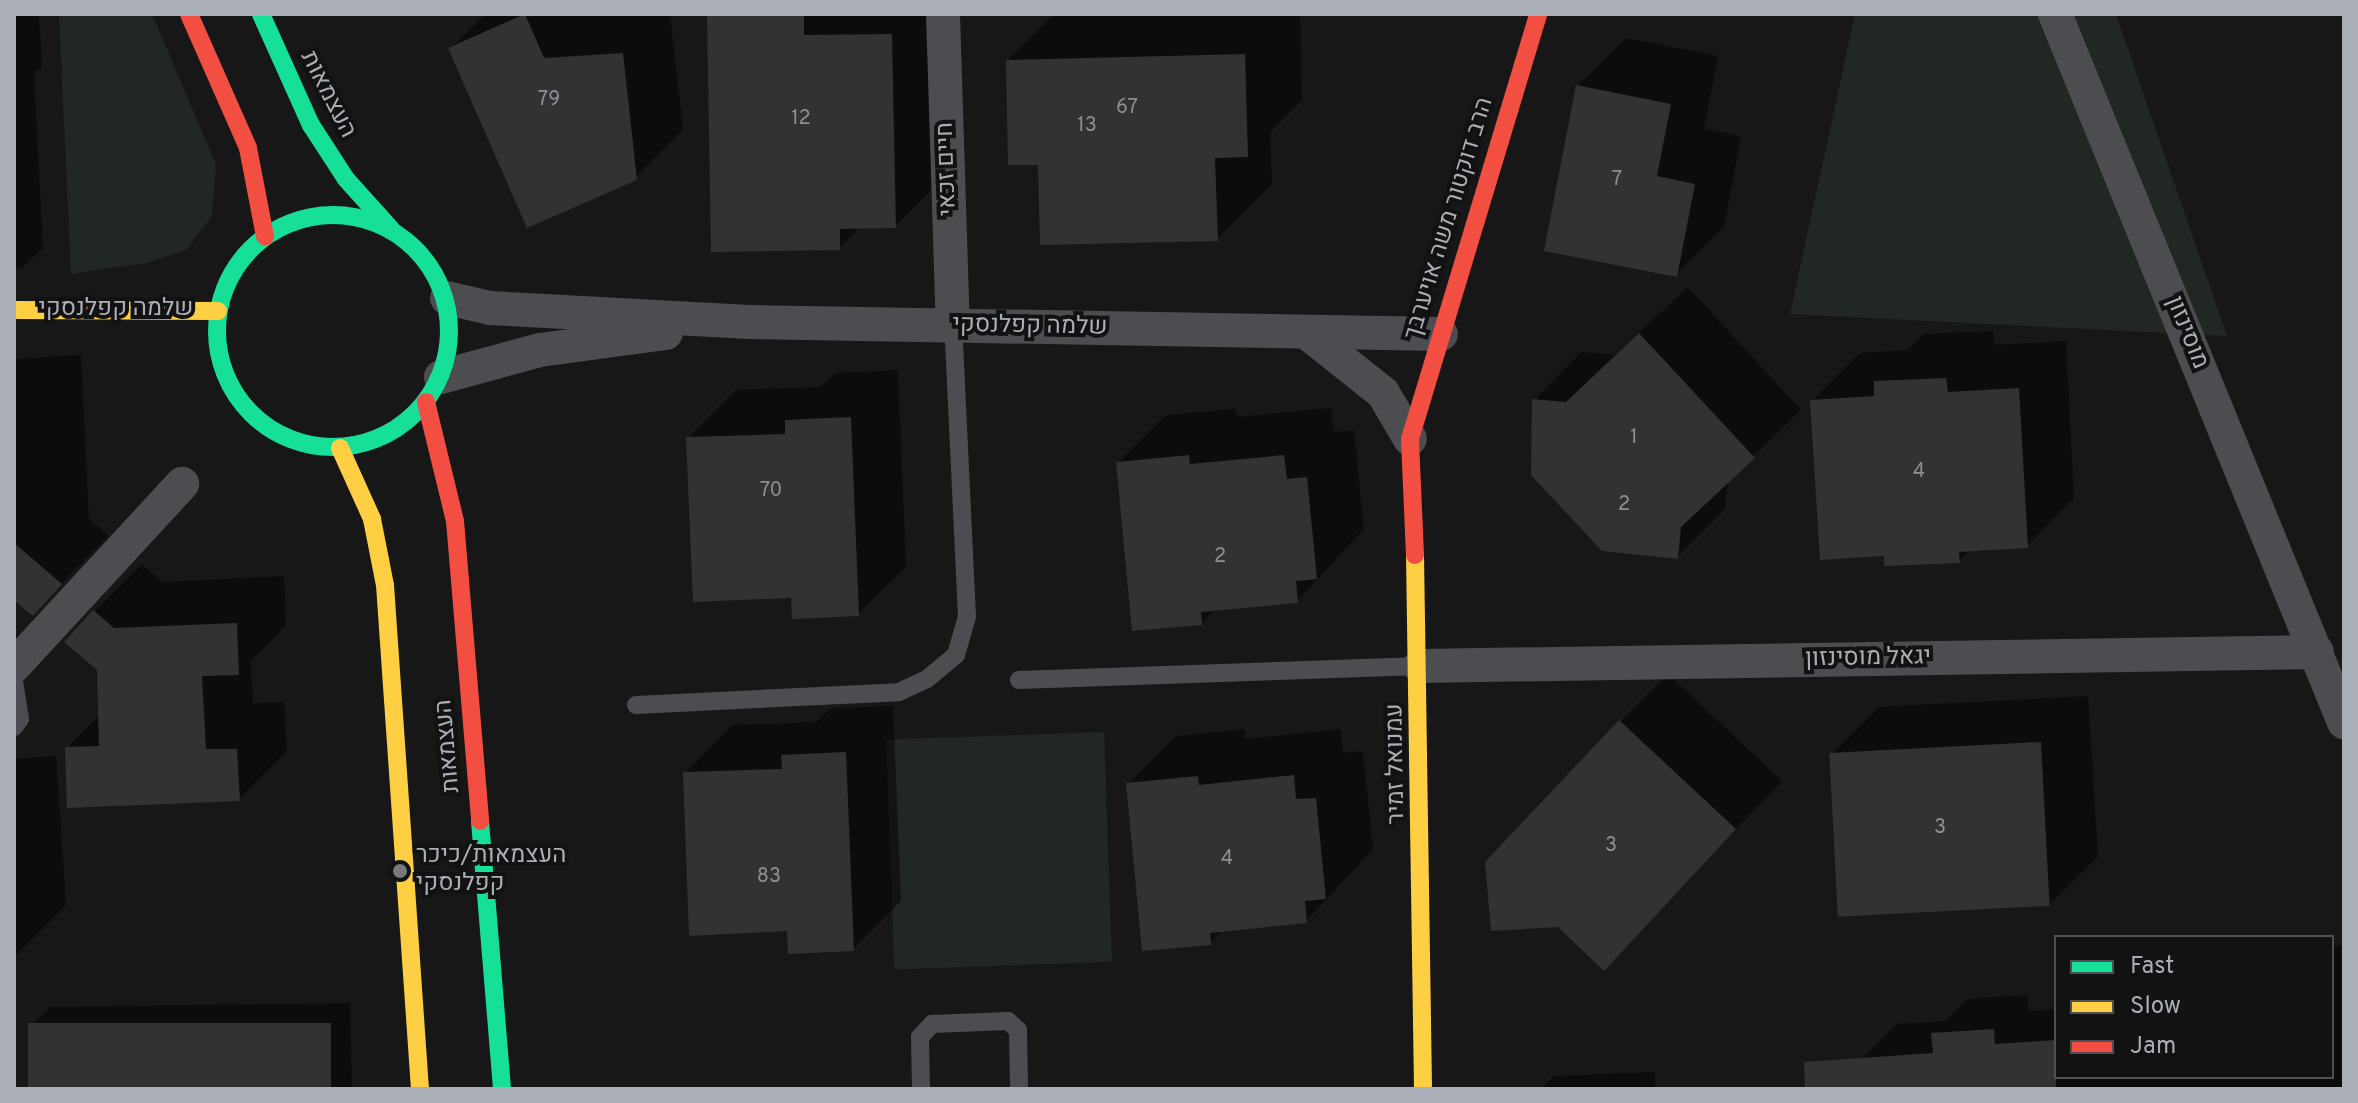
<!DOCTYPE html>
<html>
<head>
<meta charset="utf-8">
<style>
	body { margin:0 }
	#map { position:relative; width:2358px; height:1103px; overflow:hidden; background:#171718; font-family:Overpass,Heebo,sans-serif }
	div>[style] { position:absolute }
	.green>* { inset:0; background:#212722; transform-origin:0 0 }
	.shadow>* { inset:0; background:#0007 }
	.building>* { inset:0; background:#323233; transform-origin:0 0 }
	.lane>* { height:18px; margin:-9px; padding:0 9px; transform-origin:9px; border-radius:9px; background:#4c4d50 }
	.street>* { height:34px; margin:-17px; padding:0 17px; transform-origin:17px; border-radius:17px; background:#4c4d50 }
	.fast>* { height:18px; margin:-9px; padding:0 9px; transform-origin:9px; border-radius:9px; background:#16e098 }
	.fast>.ring { margin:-9px; padding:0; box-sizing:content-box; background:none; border:18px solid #16e098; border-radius:50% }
	.slow>* { height:18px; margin:-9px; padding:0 9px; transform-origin:9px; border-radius:9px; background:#ffcf43 }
	.jam>* { height:18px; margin:-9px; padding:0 9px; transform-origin:9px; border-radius:9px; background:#f24e42 }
	.dots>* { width:22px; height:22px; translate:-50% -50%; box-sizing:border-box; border:4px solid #121213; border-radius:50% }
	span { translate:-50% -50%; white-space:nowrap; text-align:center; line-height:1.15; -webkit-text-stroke:8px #121213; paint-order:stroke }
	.number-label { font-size:20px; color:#8c8f96 }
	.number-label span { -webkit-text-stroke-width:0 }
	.street-label { font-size:24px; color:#aaaeb7 }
	.poi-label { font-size:24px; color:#aaaeb7 }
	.left { translate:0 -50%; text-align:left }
	.frame { position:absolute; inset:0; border:16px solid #aaaeb7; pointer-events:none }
	.legend { position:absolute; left:2054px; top:935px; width:280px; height:144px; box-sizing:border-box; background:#121213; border:2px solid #4f5055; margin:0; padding:10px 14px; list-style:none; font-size:24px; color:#aaaeb7 }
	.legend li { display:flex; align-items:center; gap:16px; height:40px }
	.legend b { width:40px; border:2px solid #4f5055 }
</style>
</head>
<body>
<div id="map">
	<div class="green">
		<div style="clip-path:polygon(59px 14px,152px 14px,216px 164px,212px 216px,186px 250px,146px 263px,71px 274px)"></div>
		<div style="clip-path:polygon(1855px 14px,2116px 14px,2227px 336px,1790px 314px)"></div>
		<div style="left:1104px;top:732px;width:230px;height:218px;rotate:88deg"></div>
	</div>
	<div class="shadow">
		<div style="clip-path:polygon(14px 14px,39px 14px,42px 66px,34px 74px,43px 248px,22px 268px,14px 269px)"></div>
		<div style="clip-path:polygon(485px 14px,670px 14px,683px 130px,635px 178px,451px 48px)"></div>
		<div style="clip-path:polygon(744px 14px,940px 14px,943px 178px,895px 226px,860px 227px,839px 248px,710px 48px)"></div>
		<div style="clip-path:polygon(1054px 14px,1300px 14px,1302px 100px,1270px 132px,1272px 184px,1217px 239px,1040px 163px,1008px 60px)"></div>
		<div style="clip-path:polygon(1626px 38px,1718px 56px,1704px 129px,1741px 136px,1724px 227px,1676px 274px,1578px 86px)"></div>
		<div style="clip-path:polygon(1688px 287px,1801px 410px,1728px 481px,1725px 509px,1677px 557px,1534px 400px,1581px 352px,1615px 355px)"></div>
		<div style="clip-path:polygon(1993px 331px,1995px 345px,2066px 341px,2074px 498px,2027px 546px,1971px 549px,1959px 561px,1886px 554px,1812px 401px,1860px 353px,1908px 350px,1923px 334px)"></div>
		<div style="clip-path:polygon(81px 355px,89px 519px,108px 536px,33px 613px,14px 597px,14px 359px)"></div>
		<div style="clip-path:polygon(898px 370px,906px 567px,858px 614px,793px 596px,688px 438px,736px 390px,820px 387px,835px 373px)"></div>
		<div style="clip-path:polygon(1331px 408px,1334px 432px,1354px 430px,1364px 529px,1297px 601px,1215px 609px,1202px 623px,1118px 463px,1166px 415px,1236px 409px,1237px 417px)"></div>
		<div style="clip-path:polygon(142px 564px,162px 582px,284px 576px,286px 625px,251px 661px,253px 703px,284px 702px,287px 751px,239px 799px,67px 748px,100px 715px,94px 612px)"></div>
		<div style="clip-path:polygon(1668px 674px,1782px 781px,1604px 968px,1620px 722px)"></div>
		<div style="clip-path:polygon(2088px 696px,2098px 857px,2050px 904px,1831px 755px,1879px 707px)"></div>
		<div style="clip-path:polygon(893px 706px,901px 901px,853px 949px,789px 929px,685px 773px,732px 725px,816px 722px,831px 708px)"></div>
		<div style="clip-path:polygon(1245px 729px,1246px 739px,1341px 729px,1343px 753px,1363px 751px,1373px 849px,1306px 921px,1224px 929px,1210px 943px,1128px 784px,1176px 736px)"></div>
		<div style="clip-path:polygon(56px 756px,66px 905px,14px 957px,14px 759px)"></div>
		<div style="clip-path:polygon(2344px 943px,2344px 1089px,1864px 1089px,1862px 1059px,1897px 1024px,1946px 1021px,1967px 999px,2027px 995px,2029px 1011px,2056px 1009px,2056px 1077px,2332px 1077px,2332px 948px)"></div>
		<div style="clip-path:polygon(350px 1003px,352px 1089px,14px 1089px,31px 1088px,30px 1028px,50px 1007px)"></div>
		<div style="clip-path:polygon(1655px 1072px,1655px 1089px,1541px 1089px,1554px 1076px)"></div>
	</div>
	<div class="building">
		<div style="clip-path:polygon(525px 14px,544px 58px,623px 53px,637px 180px,527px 228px,448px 48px)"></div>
		<div style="clip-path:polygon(804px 14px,804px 35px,892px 34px,896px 228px,840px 229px,840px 250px,711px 252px,707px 16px)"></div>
		<div style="clip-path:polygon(1245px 54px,1248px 157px,1215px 158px,1218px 241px,1040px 245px,1038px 165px,1008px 165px,1006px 60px)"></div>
		<div style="clip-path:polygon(1576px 85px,1671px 104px,1657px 176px,1695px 184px,1677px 277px,1544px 251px)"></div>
		<div style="clip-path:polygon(1639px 333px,1755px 458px,1681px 527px,1678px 559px,1602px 551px,1531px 475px,1532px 399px,1566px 402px)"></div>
		<div style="clip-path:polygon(1946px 378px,1948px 392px,2019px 388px,2028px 548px,1959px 552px,1960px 563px,1884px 566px,1884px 556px,1820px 560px,1810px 400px,1874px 396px,1874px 381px)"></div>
		<div style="clip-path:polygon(851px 417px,859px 616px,792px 619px,791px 598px,693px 602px,686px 437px,785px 434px,785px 420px)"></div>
		<div style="clip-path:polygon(1189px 455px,1190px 464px,1284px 455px,1287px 479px,1307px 477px,1317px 579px,1296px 581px,1298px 603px,1201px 612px,1202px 625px,1132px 631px,1116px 462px)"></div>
		<div style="clip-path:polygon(14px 543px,62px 584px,33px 616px,14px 600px)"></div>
		<div style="clip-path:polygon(93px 610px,114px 628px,237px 623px,239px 675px,202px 676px,206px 749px,237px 749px,240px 801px,67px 808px,65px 747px,99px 746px,97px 670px,64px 642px)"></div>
		<div style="clip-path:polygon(1619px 720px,1736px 829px,1604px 971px,1558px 927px,1491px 931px,1485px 862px)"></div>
		<div style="left:2041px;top:742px;width:164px;height:212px;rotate:87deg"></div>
		<div style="clip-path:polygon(846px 752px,854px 951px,788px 954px,787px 931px,689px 936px,683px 772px,782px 769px,781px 755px)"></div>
		<div style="clip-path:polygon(1294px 775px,1296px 799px,1316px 798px,1326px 899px,1305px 901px,1307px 923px,1210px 933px,1211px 945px,1142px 951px,1126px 783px,1198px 776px,1199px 785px)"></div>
		<div style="left:331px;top:1023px;width:66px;height:303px;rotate:90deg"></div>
		<div style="clip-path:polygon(1994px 1029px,1995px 1044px,2056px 1040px,2056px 1089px,1805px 1089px,1804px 1062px,1933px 1053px,1931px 1033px)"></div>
	</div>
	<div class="lane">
		<div style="left:1019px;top:680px;width:401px;rotate:-2deg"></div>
		<div style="left:14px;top:681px;width:38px;rotate:81deg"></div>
		<div style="left:20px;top:719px;width:10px;rotate:127deg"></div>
		<div style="left:636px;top:705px;width:263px;rotate:-2.8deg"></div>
		<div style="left:899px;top:692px;width:31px;rotate:-25deg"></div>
		<div style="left:927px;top:679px;width:38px;rotate:-40deg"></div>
		<div style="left:956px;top:655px;width:40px;rotate:-74deg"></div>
		<div style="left:967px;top:617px;width:292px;rotate:-92.7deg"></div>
		<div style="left:921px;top:1089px;width:52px;rotate:-91.1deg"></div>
		<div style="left:920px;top:1037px;width:18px;rotate:-47deg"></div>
		<div style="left:932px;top:1024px;width:76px;rotate:-2.3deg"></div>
		<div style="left:1008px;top:1021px;width:13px;rotate:42deg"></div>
		<div style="left:1018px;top:1030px;width:59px;rotate:89deg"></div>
	</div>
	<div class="street">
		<div style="left:943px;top:14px;width:311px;rotate:88.2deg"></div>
		<div style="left:2055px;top:14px;width:765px;rotate:67.8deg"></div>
		<div style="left:447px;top:298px;width:44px;rotate:13.1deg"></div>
		<div style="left:490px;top:308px;width:260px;rotate:3.1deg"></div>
		<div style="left:750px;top:322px;width:691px;rotate:0.99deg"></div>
		<div style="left:1310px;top:335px;width:93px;rotate:38.5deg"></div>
		<div style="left:1383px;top:393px;width:53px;rotate:59.6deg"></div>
		<div style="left:441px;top:377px;width:103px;rotate:-15.3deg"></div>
		<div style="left:540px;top:350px;width:127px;rotate:-7.7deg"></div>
		<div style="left:14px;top:666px;width:248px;rotate:-47.3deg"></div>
		<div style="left:1420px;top:666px;width:897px;rotate:-0.89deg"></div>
	</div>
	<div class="fast">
		<div style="left:261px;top:14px;width:122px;rotate:65.8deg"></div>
		<div style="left:311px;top:125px;width:64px;rotate:57.1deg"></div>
		<div style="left:346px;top:179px;width:67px;rotate:48deg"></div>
		<div class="ring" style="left:217px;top:215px;width:214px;height:214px"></div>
		<div style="left:480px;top:821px;width:269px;rotate:85.3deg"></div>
	</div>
	<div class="slow">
		<div style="left:14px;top:310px;width:204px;rotate:0.3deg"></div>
		<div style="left:340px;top:448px;width:78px;rotate:65.7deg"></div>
		<div style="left:372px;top:519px;width:67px;rotate:78.9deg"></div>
		<div style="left:385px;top:585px;width:505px;rotate:86.03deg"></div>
		<div style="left:1415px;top:555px;width:534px;rotate:89.14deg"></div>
	</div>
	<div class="jam">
		<div style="left:189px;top:14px;width:146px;rotate:66.2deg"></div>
		<div style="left:248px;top:148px;width:90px;rotate:79.1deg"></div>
		<div style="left:426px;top:402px;width:122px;rotate:76.3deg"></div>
		<div style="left:455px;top:521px;width:301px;rotate:85.2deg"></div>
		<div style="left:1415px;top:555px;width:116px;rotate:-92.5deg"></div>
		<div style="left:1410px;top:439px;width:444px;rotate:-73.2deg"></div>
	</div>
	<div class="dots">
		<div style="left:400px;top:871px;background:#77797f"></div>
	</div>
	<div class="number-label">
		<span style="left:549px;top:100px">79</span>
		<span style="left:1127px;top:108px">67</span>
		<span style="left:801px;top:119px">12</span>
		<span style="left:1087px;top:126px">13</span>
		<span style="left:1617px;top:180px">7</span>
		<span style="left:1634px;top:438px">1</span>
		<span style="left:1919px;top:472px">4</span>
		<span style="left:771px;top:491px">70</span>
		<span style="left:1624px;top:505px">2</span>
		<span style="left:1220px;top:557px">2</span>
		<span style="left:1940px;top:828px">3</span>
		<span style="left:1611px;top:846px">3</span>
		<span style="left:1227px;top:859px">4</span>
		<span style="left:769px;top:877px">83</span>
	</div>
	<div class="street-label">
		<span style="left:327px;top:95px;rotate:63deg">העצמאות</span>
		<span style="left:948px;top:169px;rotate:-92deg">חיים זכאי</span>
		<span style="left:1450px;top:219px;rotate:-73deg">הרב דוקטור משה אויערבך</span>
		<span style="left:116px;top:310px">שלמה קפלנסקי</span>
		<span style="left:1030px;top:327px;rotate:1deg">שלמה קפלנסקי</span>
		<span style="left:2186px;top:333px;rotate:68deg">מוסינזון</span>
		<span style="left:1868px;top:659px;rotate:-1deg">יגאל מוסינזון</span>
		<span style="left:449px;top:746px;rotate:-95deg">העצמאות</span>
		<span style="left:1397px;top:764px;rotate:-91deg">עמנואל זמיר</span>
	</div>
	<div class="poi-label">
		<span class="left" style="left:416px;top:871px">העצמאות/כיכר<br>קפלנסקי</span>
	</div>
	<div class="frame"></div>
	<ul class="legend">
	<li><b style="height:10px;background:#16e098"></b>Fast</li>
	<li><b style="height:10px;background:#ffcf43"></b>Slow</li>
	<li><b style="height:10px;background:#f24e42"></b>Jam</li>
	</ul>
</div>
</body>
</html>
